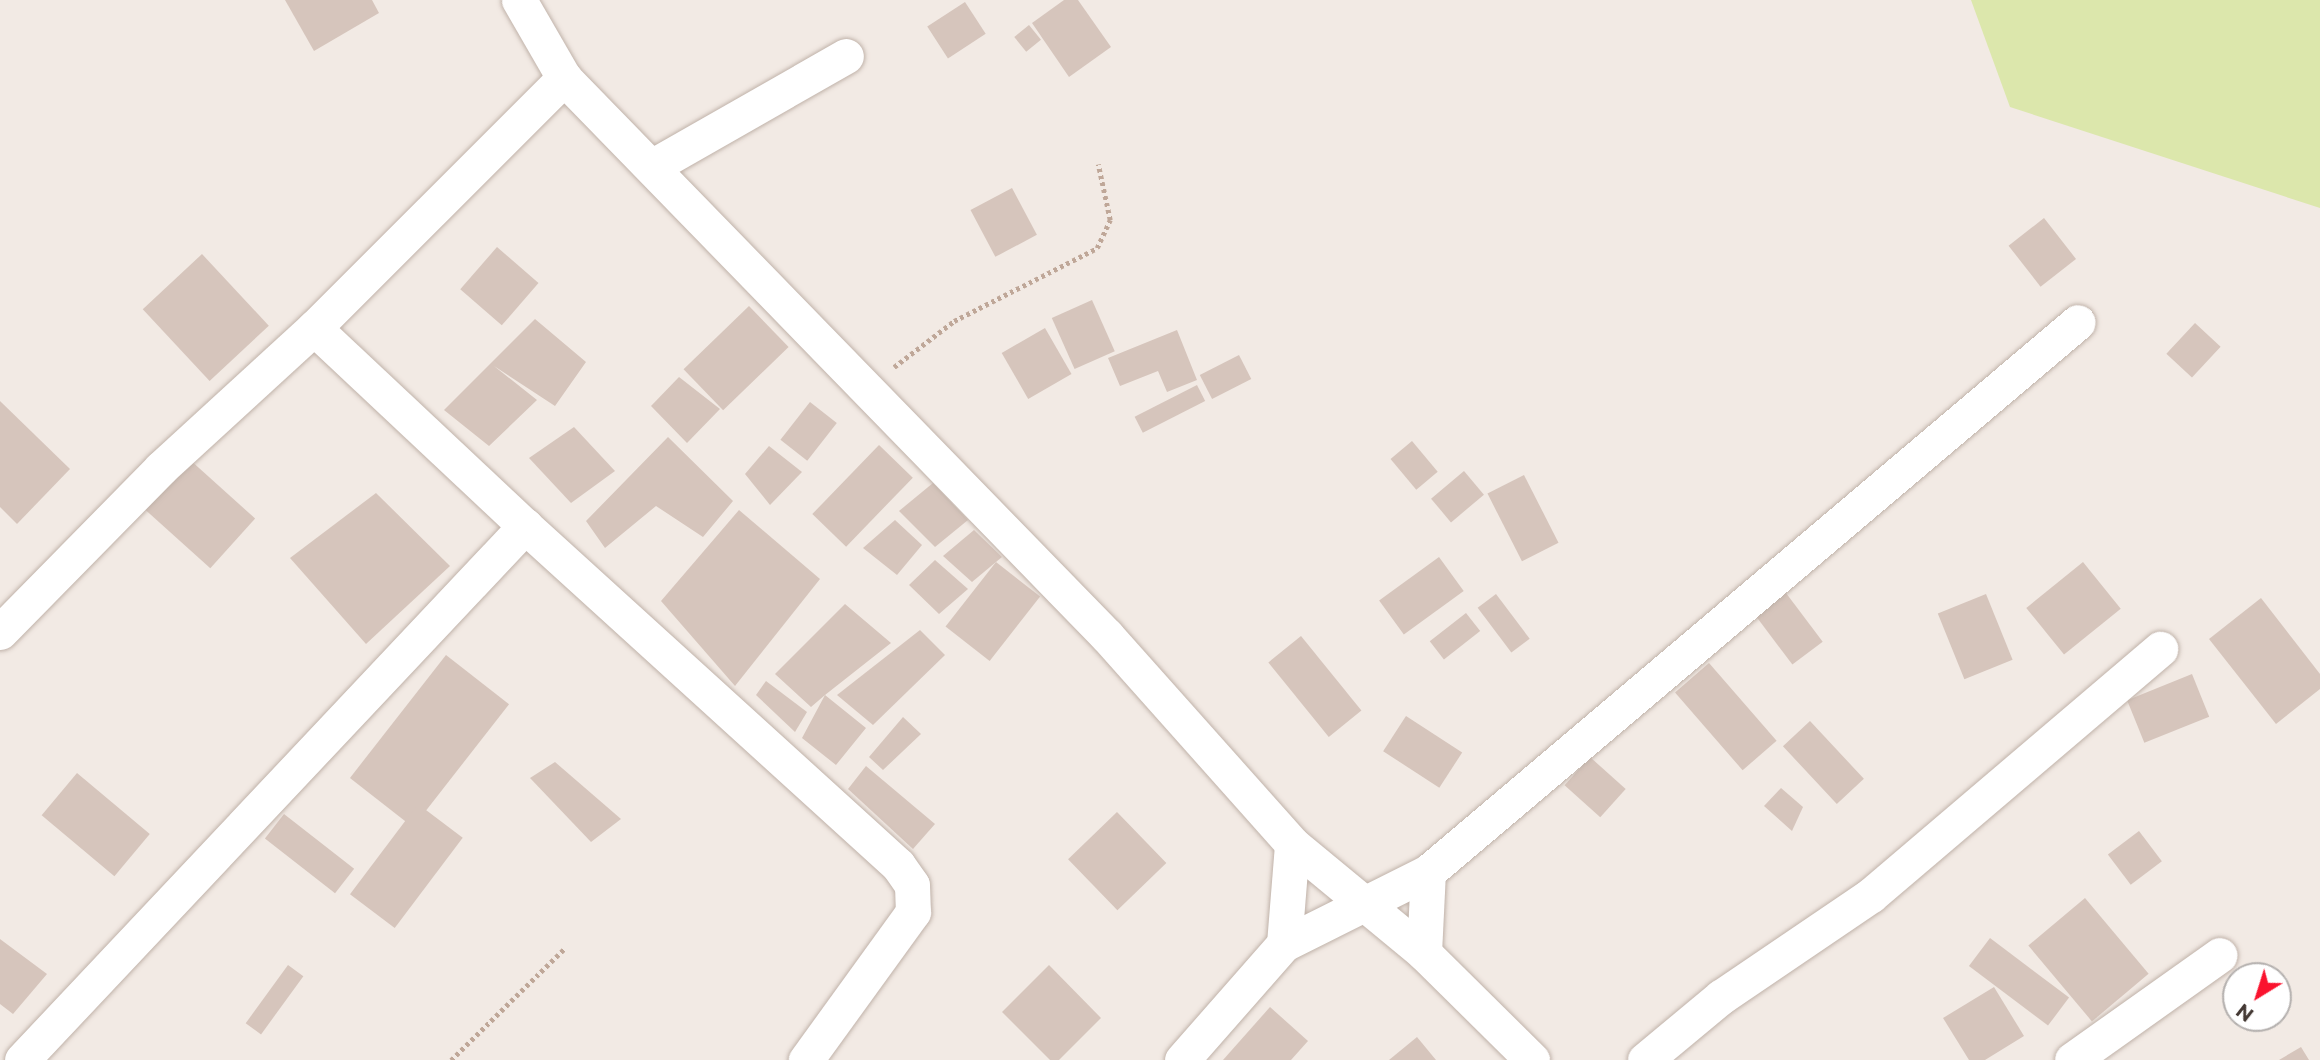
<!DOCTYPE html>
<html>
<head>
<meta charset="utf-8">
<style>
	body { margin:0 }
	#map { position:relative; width:2320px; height:1060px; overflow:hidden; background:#f2eae4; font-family:Montserrat,sans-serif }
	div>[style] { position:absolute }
	.green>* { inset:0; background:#dce7ac }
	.building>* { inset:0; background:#d6c5bc; transform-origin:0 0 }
	.path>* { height:4.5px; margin-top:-2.25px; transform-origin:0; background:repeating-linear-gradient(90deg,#bfa798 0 3.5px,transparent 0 7px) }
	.roads { filter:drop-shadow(0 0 2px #c0b2a9) drop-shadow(0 0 2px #c0b2a9) }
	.minor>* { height:35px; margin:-17.5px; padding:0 17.5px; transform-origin:17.5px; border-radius:17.5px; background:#fff }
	span { translate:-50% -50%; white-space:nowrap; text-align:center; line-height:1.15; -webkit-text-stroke:6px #fff; paint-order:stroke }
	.north { position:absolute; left:2222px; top:962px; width:70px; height:70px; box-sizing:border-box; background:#fff; border:2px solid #b4b0ae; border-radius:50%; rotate:218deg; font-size:19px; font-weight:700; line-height:28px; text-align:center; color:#443934 }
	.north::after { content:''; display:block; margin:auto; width:24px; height:32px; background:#fa132e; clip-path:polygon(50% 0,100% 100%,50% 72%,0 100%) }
</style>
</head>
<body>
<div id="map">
	<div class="green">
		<div style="clip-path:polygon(1971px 0,2320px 0,2320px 208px,2010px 107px)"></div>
	</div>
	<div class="building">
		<div style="clip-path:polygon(285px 0,372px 0,379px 13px,314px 51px)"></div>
		<div style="clip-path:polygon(1064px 0,1078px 0,1111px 47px,1069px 77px,1032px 23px)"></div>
		<div style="left:965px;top:2px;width:38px;height:45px;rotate:57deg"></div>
		<div style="left:1029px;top:25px;width:19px;height:19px;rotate:51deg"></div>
		<div style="left:1012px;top:188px;width:53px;height:47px;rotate:62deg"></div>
		<div style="left:2044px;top:218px;width:52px;height:45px;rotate:52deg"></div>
		<div style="left:497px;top:247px;width:55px;height:56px;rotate:41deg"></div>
		<div style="left:202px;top:254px;width:98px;height:81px;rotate:47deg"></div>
		<div style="left:1092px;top:300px;width:56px;height:44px;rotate:66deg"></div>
		<div style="left:749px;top:306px;width:57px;height:91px;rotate:46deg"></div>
		<div style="clip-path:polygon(535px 319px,586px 362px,555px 406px,494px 366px,537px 400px,489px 446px,444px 410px)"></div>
		<div style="left:2195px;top:323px;width:35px;height:42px;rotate:43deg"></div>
		<div style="left:1045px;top:328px;width:53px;height:50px;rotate:60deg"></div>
		<div style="clip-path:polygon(1177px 330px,1197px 380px,1167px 392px,1158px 371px,1120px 386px,1108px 358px)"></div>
		<div style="left:1239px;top:355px;width:27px;height:44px;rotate:63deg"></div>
		<div style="clip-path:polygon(679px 377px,720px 409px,687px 443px,651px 406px)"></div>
		<div style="left:1197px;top:385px;width:18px;height:70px;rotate:63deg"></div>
		<div style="clip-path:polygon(0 401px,70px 469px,17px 524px,0 507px)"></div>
		<div style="left:810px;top:402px;width:34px;height:48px;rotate:38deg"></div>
		<div style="clip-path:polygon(574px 427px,615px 471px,571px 503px,529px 458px)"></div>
		<div style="clip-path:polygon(668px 437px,733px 501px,703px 537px,656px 506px,605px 548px,586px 521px)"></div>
		<div style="left:1412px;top:441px;width:40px;height:28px;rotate:50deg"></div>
		<div style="left:879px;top:445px;width:47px;height:96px;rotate:44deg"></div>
		<div style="clip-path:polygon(769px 446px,802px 472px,770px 505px,745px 474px)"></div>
		<div style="left:189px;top:459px;width:89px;height:67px;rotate:42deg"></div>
		<div style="left:1464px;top:471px;width:31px;height:43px;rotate:50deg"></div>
		<div style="left:1524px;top:475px;width:76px;height:41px;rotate:63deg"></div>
		<div style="clip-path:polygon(933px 483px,968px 520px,935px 547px,899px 511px)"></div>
		<div style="clip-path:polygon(376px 493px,450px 566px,366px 644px,290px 558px)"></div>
		<div style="clip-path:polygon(739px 510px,820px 579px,735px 686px,661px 601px)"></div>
		<div style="clip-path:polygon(895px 520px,922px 545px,897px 575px,863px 548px)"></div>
		<div style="clip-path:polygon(974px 530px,1002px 557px,972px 582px,943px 556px)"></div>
		<div style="left:1439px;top:557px;width:42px;height:74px;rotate:54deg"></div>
		<div style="clip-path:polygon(935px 560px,968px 589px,939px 614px,909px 585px)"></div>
		<div style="left:996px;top:562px;width:56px;height:82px;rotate:38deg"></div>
		<div style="left:2083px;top:562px;width:60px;height:73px;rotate:51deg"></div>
		<div style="left:1786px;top:593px;width:61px;height:38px;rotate:53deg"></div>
		<div style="left:1496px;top:594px;width:56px;height:23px;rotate:53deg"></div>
		<div style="left:1986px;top:594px;width:71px;height:52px;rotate:68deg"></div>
		<div style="clip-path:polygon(2261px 598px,2320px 674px,2320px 689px,2276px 724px,2209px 639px)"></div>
		<div style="clip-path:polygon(845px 604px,891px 643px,825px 695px,866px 728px,836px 765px,802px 738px,825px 695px,811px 707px,775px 674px)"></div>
		<div style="left:1466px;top:613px;width:23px;height:46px;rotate:52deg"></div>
		<div style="clip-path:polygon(920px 630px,945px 655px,873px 725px,837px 695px)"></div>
		<div style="left:1301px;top:636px;width:96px;height:42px;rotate:51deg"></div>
		<div style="left:446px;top:655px;width:80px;height:156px;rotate:38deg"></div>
		<div style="left:1709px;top:663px;width:103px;height:45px;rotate:49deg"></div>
		<div style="left:2192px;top:674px;width:46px;height:70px;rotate:68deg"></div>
		<div style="clip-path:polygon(766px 681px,807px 712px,795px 732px,756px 695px)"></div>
		<div style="left:1406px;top:716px;width:67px;height:42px;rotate:33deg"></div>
		<div style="clip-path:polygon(903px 717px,921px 734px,883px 770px,869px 757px)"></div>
		<div style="left:1810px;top:721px;width:79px;height:37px;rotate:47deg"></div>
		<div style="left:1590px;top:757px;width:48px;height:38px;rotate:42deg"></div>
		<div style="clip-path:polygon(555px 762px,621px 819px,591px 842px,530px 778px)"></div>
		<div style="clip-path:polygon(866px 766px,935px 824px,913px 849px,848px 789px)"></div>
		<div style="left:77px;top:773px;width:95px;height:55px;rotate:40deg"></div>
		<div style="clip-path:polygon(1781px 788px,1803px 807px,1792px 831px,1764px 806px)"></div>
		<div style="left:418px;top:804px;width:56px;height:113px;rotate:37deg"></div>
		<div style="left:1117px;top:812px;width:71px;height:68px;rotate:46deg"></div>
		<div style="left:284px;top:814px;width:89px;height:31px;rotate:38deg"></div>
		<div style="left:2139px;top:831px;width:38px;height:39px;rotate:53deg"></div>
		<div style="left:2085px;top:898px;width:99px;height:74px;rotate:50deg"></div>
		<div style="left:1990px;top:938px;width:99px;height:35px;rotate:37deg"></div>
		<div style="clip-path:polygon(0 939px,47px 974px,13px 1014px,0 1004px)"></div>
		<div style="left:288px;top:965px;width:19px;height:72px;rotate:36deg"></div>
		<div style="clip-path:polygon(1049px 965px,1101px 1018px,1059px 1060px,1050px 1060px,1002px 1012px)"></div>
		<div style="clip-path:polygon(1994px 987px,2024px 1036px,1985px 1060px,1969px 1060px,1943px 1018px)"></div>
		<div style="clip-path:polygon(1270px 1007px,1308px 1041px,1291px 1060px,1223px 1060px)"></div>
		<div style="clip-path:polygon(1417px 1037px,1436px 1060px,1389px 1060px)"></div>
		<div style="clip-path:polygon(2301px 1047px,2309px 1060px,2279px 1060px)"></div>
	</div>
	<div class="path">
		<div style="left:894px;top:367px;width:76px;rotate:-37.5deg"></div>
		<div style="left:954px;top:321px;width:161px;rotate:-27deg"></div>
		<div style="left:1097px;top:248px;width:31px;rotate:-65deg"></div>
		<div style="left:1110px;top:220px;width:57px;rotate:-102.1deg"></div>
		<div style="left:451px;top:1060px;width:158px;rotate:-44.5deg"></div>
	</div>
	<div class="roads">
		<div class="minor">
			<div style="left:519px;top:0;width:90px;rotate:60deg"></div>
			<div style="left:564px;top:78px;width:779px;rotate:45.78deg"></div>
			<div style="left:1107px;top:636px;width:278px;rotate:48.3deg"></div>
			<div style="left:1292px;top:844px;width:171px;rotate:39.5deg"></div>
			<div style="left:1424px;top:953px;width:152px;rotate:44.7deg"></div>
			<div style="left:653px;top:166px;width:222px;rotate:-29.7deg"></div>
			<div style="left:314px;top:328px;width:289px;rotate:43.2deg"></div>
			<div style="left:525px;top:526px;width:504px;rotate:42.27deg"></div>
			<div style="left:898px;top:865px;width:24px;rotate:55deg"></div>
			<div style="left:912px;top:885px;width:27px;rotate:88deg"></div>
			<div style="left:913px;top:912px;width:183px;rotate:125.9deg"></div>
			<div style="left:0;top:632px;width:230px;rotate:-45.5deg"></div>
			<div style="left:161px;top:468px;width:207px;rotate:-42.5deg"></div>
			<div style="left:314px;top:328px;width:354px;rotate:-45deg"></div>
			<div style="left:1284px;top:944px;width:161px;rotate:-26.6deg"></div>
			<div style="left:1428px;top:872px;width:851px;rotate:-40.24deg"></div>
			<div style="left:1424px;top:953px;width:81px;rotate:-87.2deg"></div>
			<div style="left:22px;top:1060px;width:734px;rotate:-46.71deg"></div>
			<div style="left:1182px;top:1060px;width:154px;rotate:-48.7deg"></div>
			<div style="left:1284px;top:944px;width:100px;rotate:-85.4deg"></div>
			<div style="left:1645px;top:1060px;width:99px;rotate:-39.7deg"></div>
			<div style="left:1721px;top:997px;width:181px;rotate:-34.2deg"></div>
			<div style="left:1871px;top:895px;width:380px;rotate:-40.4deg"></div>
			<div style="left:2072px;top:1060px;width:181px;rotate:-35.4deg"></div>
		</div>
	</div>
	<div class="north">N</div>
</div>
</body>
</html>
